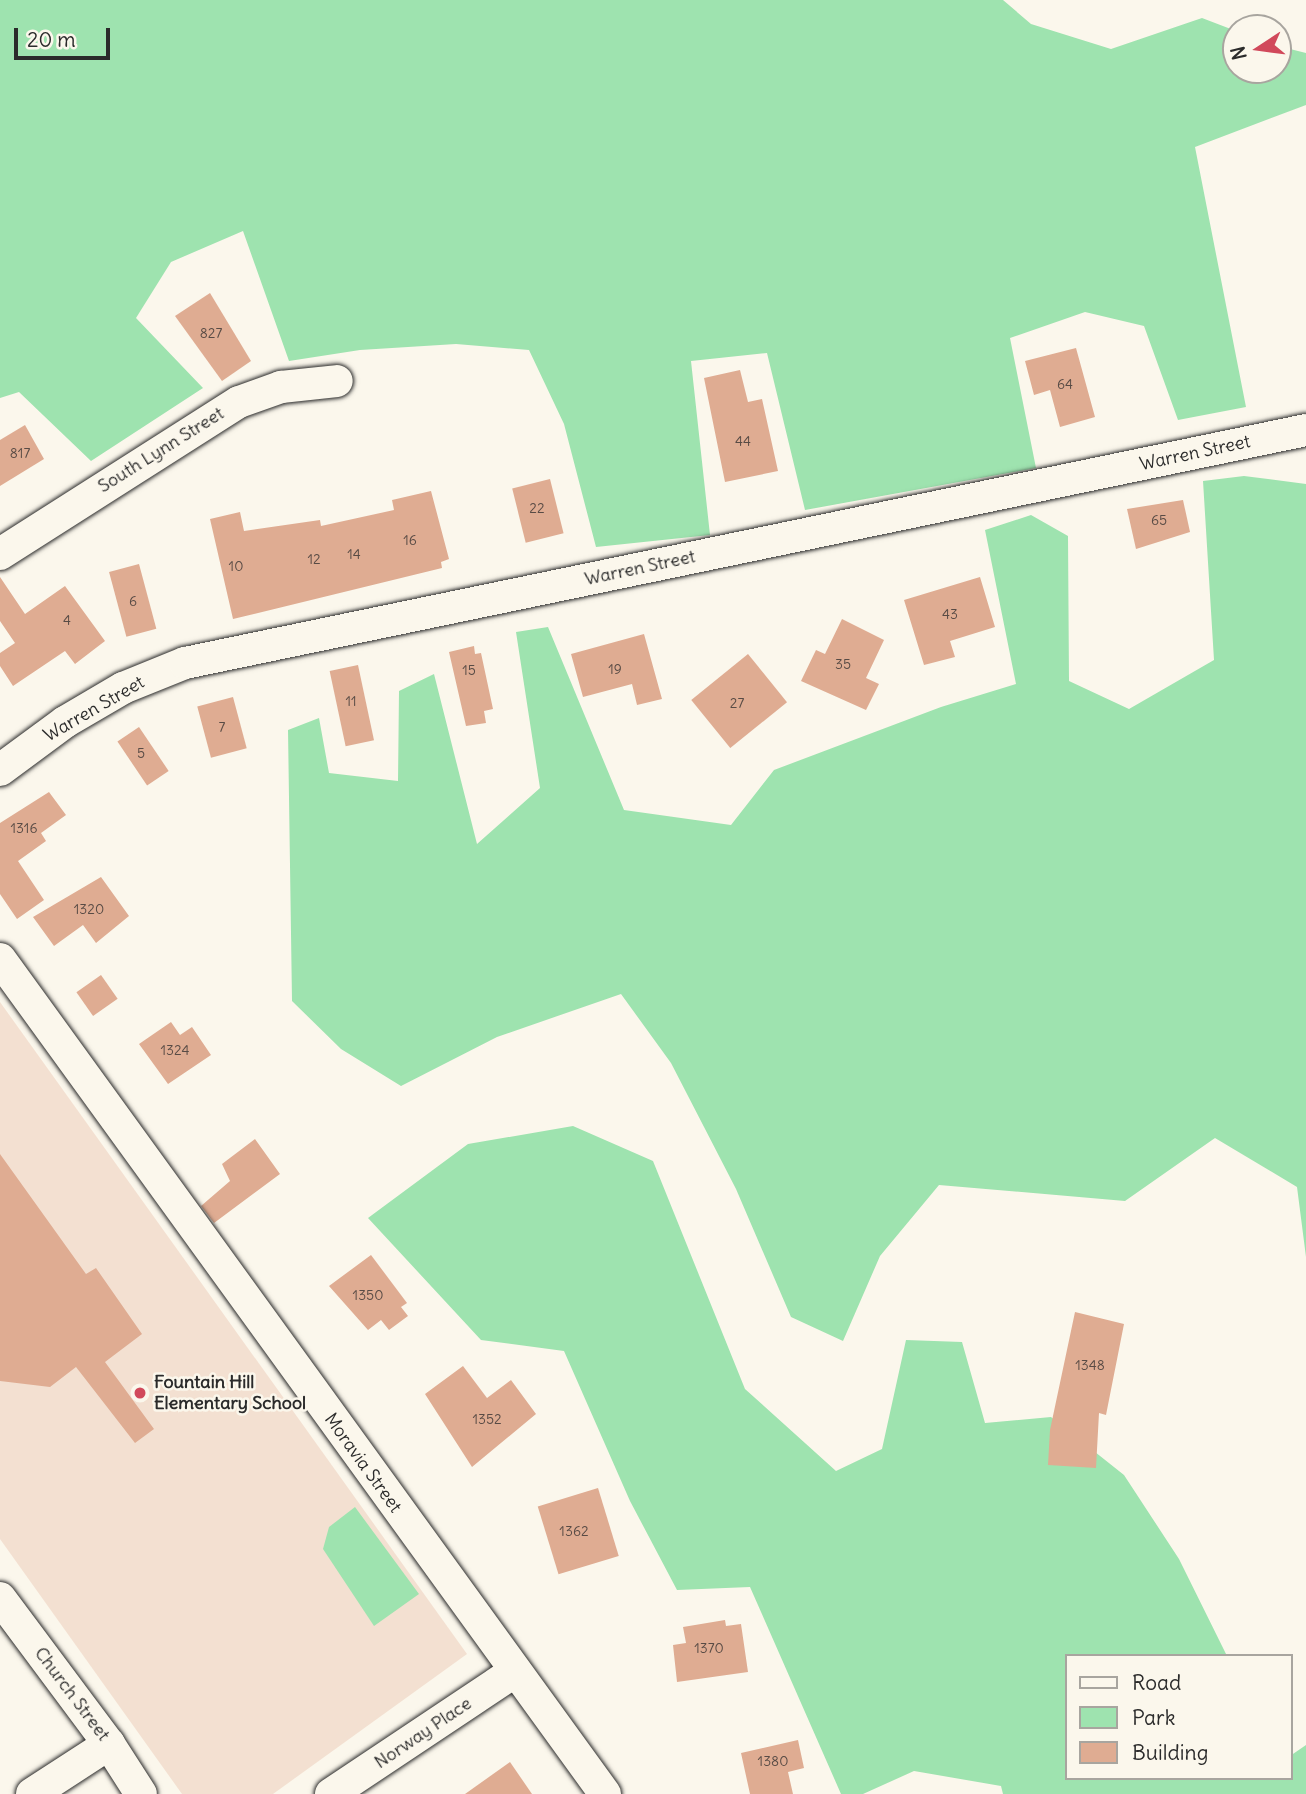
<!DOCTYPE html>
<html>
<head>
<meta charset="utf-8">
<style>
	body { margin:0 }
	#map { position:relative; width:1306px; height:1794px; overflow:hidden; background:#fbf7ec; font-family:Delius,sans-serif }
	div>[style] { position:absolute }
	.built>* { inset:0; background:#f3e0d1 }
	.green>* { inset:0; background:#9ee3af }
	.building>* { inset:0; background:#dfac92; transform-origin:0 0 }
	.roads { filter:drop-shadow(0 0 2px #2b2b2b) drop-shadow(0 0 2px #2b2b2b) }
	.minor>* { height:32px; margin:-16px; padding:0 16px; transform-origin:16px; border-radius:16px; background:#fbf7ec }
	.dots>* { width:19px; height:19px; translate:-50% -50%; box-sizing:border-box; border:4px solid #fbf7ec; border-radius:50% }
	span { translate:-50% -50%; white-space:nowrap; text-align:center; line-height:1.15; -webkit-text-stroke:5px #fbf7ec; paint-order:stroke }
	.number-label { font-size:14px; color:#584b45 }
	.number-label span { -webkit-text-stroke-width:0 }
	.street-label { font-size:18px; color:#2b2b2b }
	.poi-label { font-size:18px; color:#2b2b2b; font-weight:700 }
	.left { translate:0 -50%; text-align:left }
	.legend { position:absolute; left:1065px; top:1654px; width:228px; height:126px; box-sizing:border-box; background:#fbf7ec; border:2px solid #a8a59f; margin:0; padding:9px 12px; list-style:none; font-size:21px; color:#2b2b2b }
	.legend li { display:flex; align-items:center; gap:14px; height:35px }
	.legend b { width:35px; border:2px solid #a8a59f }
	.north { position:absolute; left:1222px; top:14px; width:70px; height:70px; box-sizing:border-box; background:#fbf7ec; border:2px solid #a8a59f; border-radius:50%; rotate:257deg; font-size:19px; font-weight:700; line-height:28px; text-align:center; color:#2b2b2b }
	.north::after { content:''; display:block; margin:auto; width:24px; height:32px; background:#d1495b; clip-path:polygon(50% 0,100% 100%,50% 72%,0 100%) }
	.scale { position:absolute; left:14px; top:28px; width:96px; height:32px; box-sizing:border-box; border:4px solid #2b2b2b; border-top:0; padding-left:9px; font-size:21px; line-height:24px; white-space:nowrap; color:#2b2b2b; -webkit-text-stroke:5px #fbf7ec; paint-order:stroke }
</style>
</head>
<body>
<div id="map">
	<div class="built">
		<div style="clip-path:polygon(0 1002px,467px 1654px,273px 1794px,182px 1794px,0 1539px)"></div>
	</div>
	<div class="green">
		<div style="clip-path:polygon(0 0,1003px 0,1031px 24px,1111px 49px,1202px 18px,1236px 31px,1236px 70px,1278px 70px,1278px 46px,1306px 53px,1306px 105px,1195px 147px,1246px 407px,1178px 420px,1144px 326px,1085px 312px,1010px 338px,1036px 468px,805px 510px,767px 353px,691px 361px,710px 535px,596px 547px,564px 424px,529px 350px,456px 344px,360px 350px,289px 361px,243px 231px,171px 262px,136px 318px,203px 388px,91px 461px,19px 392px,0 398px)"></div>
		<div style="clip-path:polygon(1244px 476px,1306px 484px,1306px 1257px,1297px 1187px,1215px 1138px,1125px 1201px,939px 1185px,880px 1256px,843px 1341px,791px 1317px,736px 1189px,671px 1063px,621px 994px,497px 1037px,401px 1086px,341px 1049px,292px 1001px,288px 730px,319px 718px,329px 773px,398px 781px,399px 691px,434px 674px,477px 844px,540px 788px,516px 632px,548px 627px,624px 810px,731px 825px,774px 770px,941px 707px,1016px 684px,985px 530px,1031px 515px,1068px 536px,1069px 681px,1129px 709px,1214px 660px,1203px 481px)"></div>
		<div style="clip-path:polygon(573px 1126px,653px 1161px,745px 1389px,836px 1471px,882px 1449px,906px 1340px,962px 1342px,985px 1423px,1051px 1417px,1124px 1475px,1179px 1559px,1227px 1656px,1066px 1656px,1066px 1778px,1290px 1778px,1290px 1756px,1306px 1745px,1306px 1794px,1003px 1794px,1001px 1786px,914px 1771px,863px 1794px,841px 1794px,750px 1587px,677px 1590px,630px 1501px,564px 1351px,481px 1340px,368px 1218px,468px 1144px)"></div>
		<div style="clip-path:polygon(355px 1507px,419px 1594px,374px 1626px,323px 1549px,329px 1527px)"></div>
	</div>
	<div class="building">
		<div style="clip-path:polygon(210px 293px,251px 361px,222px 381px,175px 316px)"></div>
		<div style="clip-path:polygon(1076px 348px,1095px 417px,1060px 427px,1050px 390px,1034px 395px,1025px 361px)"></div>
		<div style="clip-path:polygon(740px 370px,748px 402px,762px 399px,778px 471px,725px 482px,704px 378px)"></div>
		<div style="clip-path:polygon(25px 425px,44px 459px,0 486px,0 440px)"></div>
		<div style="left:550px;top:479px;width:56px;height:39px;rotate:76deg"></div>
		<div style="clip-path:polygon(431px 491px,449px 559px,441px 562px,442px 568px,233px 619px,210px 519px,240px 512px,244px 531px,320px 520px,321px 526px,394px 510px,392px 500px)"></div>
		<div style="clip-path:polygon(1183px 500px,1190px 532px,1136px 549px,1127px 509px)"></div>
		<div style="left:139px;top:564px;width:67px;height:31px;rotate:75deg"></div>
		<div style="clip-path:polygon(0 577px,25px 614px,65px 586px,105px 641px,75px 664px,65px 651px,13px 686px,0 666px,0 653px,15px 643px,0 621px)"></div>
		<div style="clip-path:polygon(980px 577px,995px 627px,950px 641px,955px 657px,924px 665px,904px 600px)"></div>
		<div style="clip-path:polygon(842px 619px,884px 640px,866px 678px,879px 684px,866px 710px,801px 681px,816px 650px,825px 654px)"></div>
		<div style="clip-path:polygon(644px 634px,662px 699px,637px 705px,632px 684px,583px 697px,571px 654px)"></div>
		<div style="clip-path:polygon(474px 646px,475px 654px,481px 653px,493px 709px,484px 711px,486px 723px,466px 726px,449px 652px)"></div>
		<div style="left:748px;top:654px;width:62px;height:73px;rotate:51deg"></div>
		<div style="left:358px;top:665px;width:77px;height:29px;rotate:78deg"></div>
		<div style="left:233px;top:697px;width:53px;height:37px;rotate:75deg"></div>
		<div style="left:139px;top:727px;width:53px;height:26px;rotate:56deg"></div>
		<div style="clip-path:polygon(49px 792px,66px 815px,41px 833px,46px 841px,18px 861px,44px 900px,17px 919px,0 894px,0 823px)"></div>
		<div style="clip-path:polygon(101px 877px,129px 916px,96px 943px,83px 925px,54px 946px,33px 917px)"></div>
		<div style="left:101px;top:975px;width:29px;height:30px;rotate:55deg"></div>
		<div style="clip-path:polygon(171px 1022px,180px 1035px,192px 1027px,211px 1055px,168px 1084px,139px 1044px)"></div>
		<div style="clip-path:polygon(255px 1139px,280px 1174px,214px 1223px,201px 1206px,230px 1181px,222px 1164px)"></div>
		<div style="clip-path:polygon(0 1154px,86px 1274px,96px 1268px,142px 1334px,105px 1362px,154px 1429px,135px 1443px,76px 1367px,50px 1387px,0 1381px)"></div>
		<div style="clip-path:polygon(371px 1255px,407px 1303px,401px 1307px,408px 1316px,389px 1330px,381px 1320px,368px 1330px,329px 1286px)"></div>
		<div style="clip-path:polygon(1075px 1312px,1124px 1324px,1106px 1415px,1099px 1413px,1096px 1468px,1048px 1465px,1050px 1430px)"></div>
		<div style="clip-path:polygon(463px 1366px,487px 1398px,511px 1380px,536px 1414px,472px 1467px,425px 1394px)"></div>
		<div style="left:598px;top:1488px;width:71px;height:63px;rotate:73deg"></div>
		<div style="clip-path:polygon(725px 1620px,726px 1626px,741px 1624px,748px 1672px,677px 1682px,673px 1645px,686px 1643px,683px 1627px)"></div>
		<div style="clip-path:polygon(798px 1740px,804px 1768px,788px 1772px,793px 1794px,750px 1794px,741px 1753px)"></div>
		<div style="clip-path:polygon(510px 1762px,532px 1794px,465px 1794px)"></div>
	</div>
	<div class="roads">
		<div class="minor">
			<div style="left:0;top:554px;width:283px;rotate:-32.5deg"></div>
			<div style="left:239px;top:402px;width:45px;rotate:-19.7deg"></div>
			<div style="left:281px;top:387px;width:56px;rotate:-6.1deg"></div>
			<div style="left:0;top:770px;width:81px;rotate:-36.4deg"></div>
			<div style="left:65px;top:722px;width:67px;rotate:-30.4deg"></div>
			<div style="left:123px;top:688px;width:67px;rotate:-22deg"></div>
			<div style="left:185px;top:663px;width:1145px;rotate:-11.74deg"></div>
			<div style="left:0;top:959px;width:1031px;rotate:54.07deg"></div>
			<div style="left:0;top:1598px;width:182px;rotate:53.3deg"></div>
			<div style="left:109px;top:1744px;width:59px;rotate:57.4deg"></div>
			<div style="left:32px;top:1794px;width:92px;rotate:-33deg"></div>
			<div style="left:331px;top:1794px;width:220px;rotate:-33.7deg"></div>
		</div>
	</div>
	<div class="dots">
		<div style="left:140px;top:1393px;background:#d1495b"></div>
	</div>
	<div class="number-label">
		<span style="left:211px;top:333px">827</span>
		<span style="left:1065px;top:384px">64</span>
		<span style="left:743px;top:441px">44</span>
		<span style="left:20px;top:453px">817</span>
		<span style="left:537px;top:508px">22</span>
		<span style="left:1159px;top:520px">65</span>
		<span style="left:410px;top:540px">16</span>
		<span style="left:354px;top:554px">14</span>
		<span style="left:314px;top:559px">12</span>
		<span style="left:236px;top:566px">10</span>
		<span style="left:133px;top:601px">6</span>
		<span style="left:950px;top:614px">43</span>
		<span style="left:67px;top:620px">4</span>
		<span style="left:843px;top:664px">35</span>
		<span style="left:615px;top:669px">19</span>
		<span style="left:469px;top:670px">15</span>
		<span style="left:351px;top:701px">11</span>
		<span style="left:737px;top:703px">27</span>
		<span style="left:222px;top:727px">7</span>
		<span style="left:141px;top:753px">5</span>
		<span style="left:24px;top:828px">1316</span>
		<span style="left:89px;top:909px">1320</span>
		<span style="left:175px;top:1050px">1324</span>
		<span style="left:368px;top:1295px">1350</span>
		<span style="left:1090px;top:1365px">1348</span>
		<span style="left:487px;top:1419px">1352</span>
		<span style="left:574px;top:1531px">1362</span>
		<span style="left:709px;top:1648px">1370</span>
		<span style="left:773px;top:1761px">1380</span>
	</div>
	<div class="street-label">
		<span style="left:161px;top:450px;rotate:-32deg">South Lynn Street</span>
		<span style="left:1195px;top:453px;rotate:-12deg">Warren Street</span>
		<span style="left:640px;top:568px;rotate:-12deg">Warren Street</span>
		<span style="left:94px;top:709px;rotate:-30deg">Warren Street</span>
		<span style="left:363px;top:1463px;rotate:54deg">Moravia Street</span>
		<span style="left:72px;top:1694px;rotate:53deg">Church Street</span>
		<span style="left:423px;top:1733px;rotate:-34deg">Norway Place</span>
	</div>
	<div class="poi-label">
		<span class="left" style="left:154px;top:1393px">Fountain Hill<br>Elementary School</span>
	</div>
	<ul class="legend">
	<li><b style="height:9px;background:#fbf7ec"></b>Road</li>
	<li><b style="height:19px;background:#9ee3af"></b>Park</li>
	<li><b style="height:19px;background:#dfac92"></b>Building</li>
	</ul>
	<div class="north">N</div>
	<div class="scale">20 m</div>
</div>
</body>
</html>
